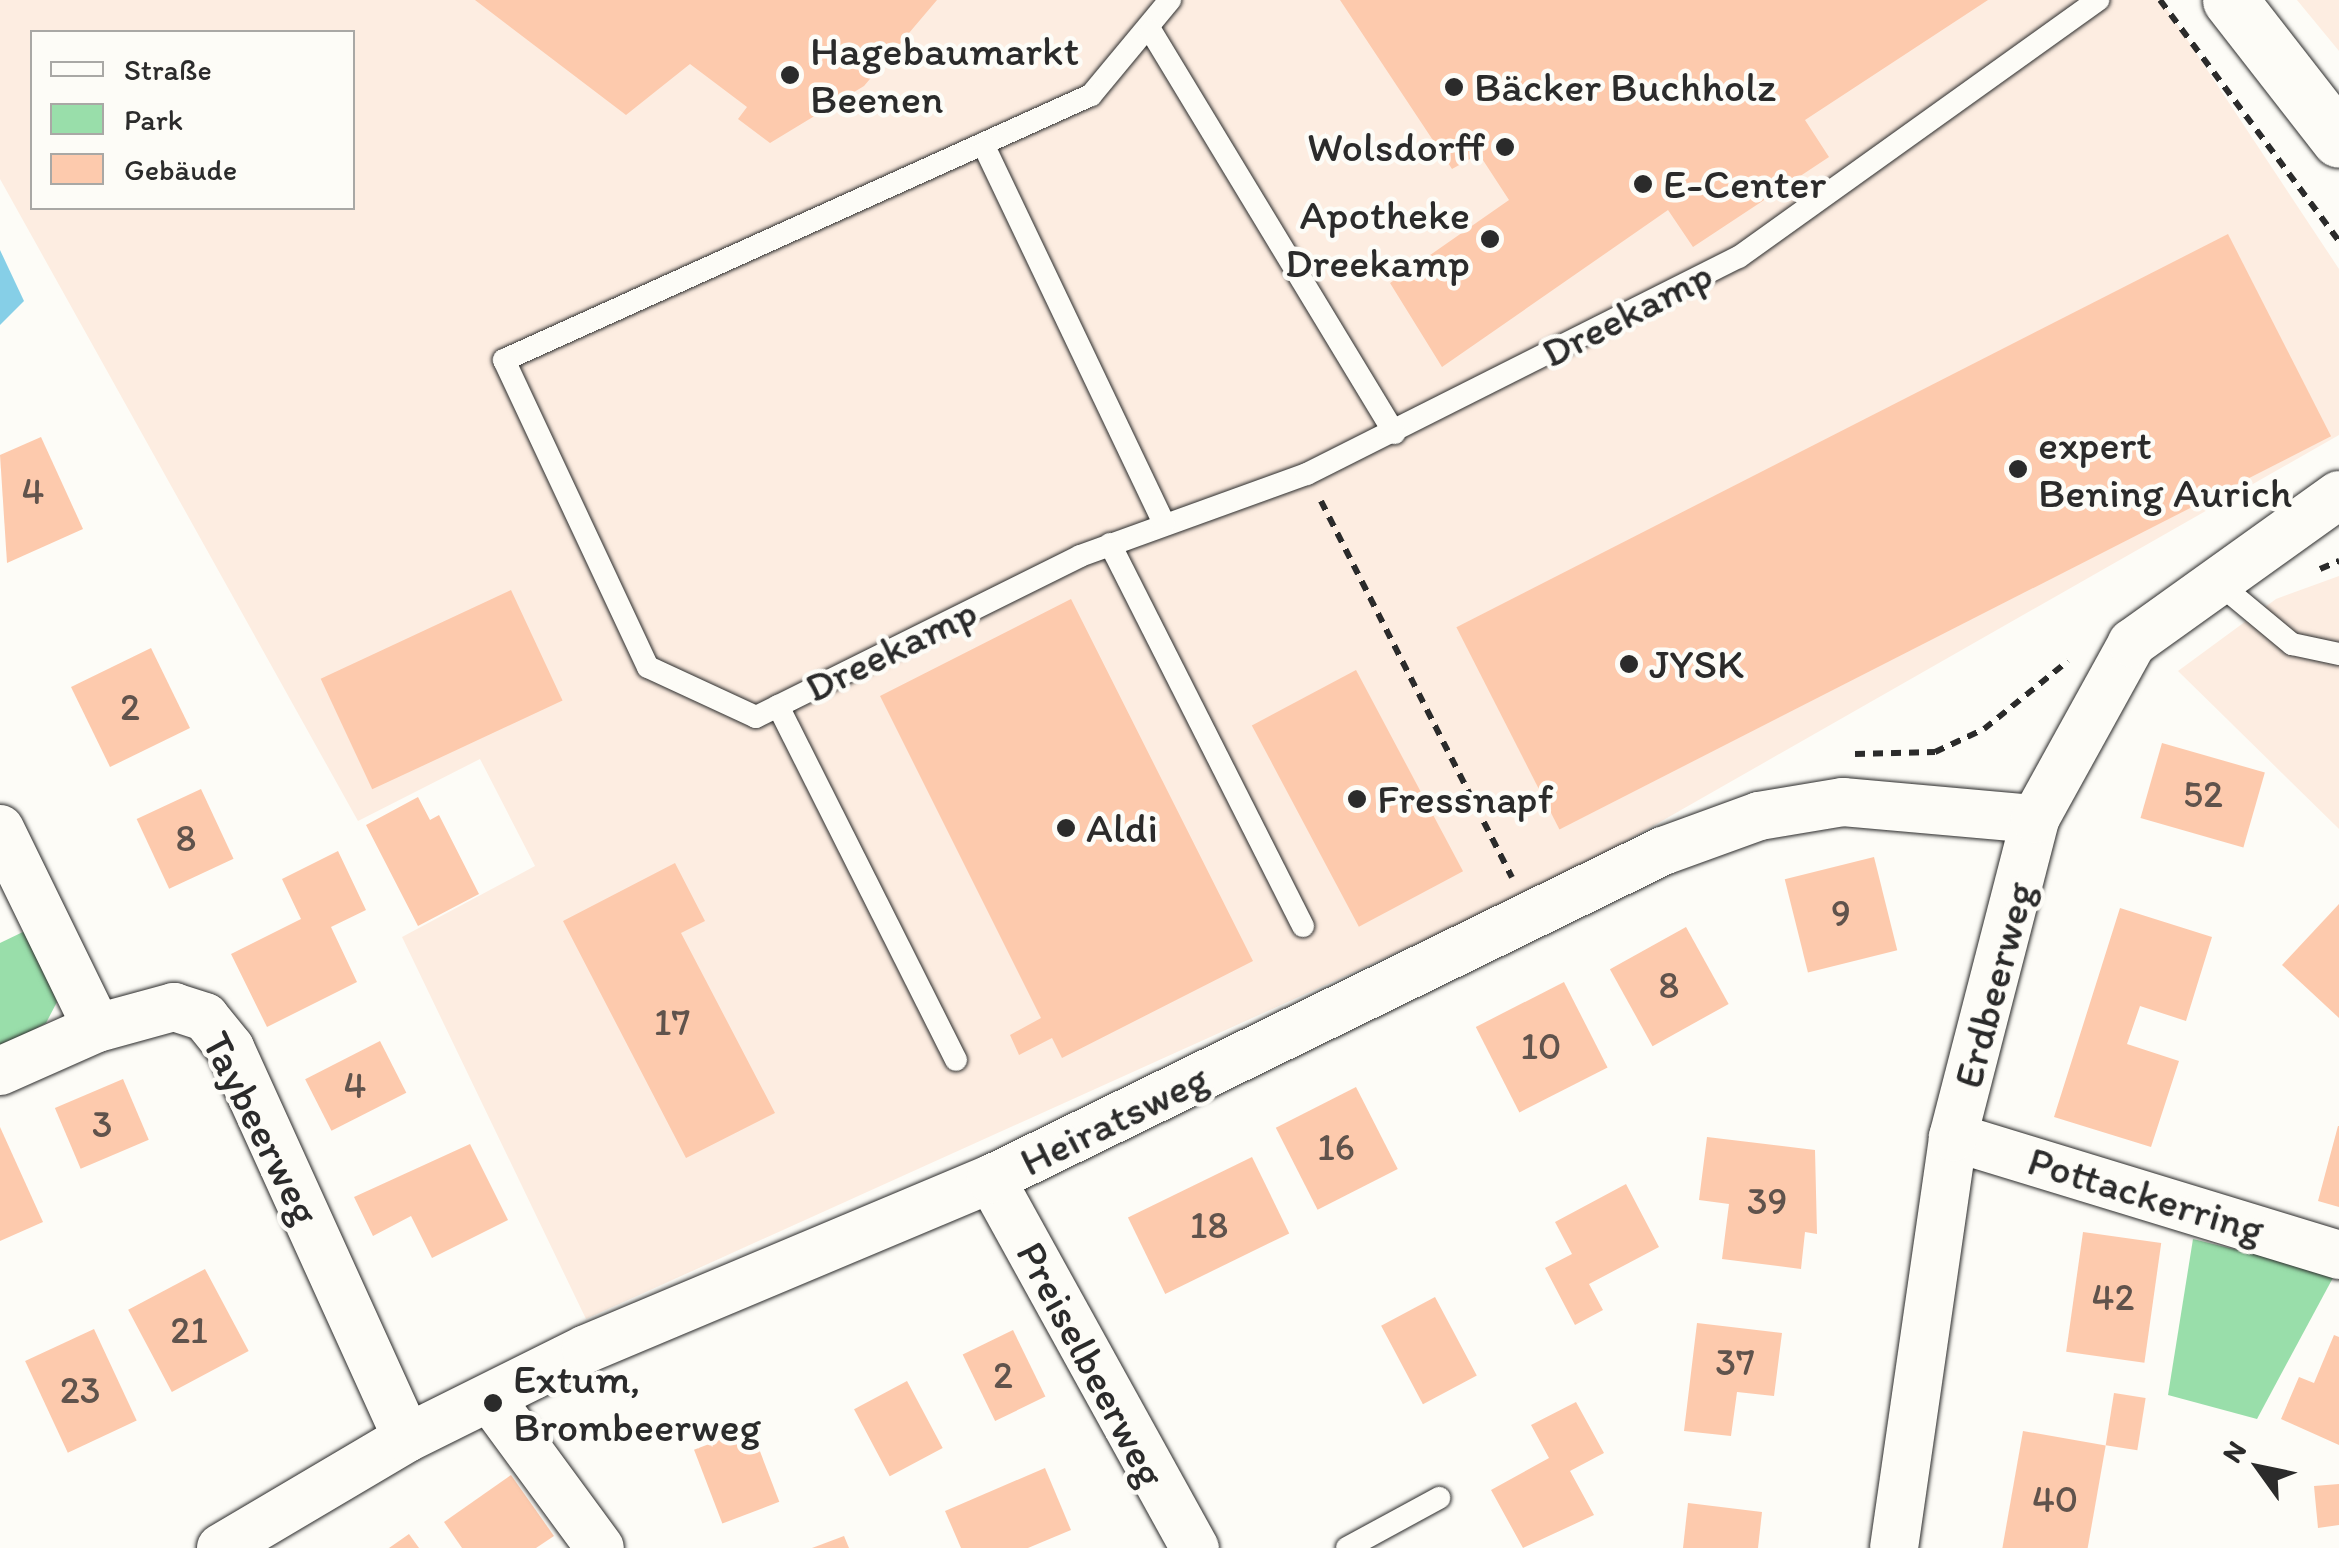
<!DOCTYPE html>
<html>
<head>
<meta charset="utf-8">
<style>
	body { margin:0 }
	#map { position:relative; width:2339px; height:1548px; overflow:hidden; background:#fdfcf7; font-family:Itim,sans-serif }
	div>[style] { position:absolute }
	.built>* { inset:0; background:#fdede1 }
	.green>* { inset:0; background:#99deaa }
	.water>* { inset:0; background:#86cfe7 }
	.building>* { inset:0; background:#fdcaad; transform-origin:0 0 }
	.path>* { height:6px; margin-top:-3px; transform-origin:0; background:repeating-linear-gradient(90deg,#2b2b2b 0 10px,transparent 0 18px) }
	.roads { filter:drop-shadow(0 0 2px #2b2b2b) drop-shadow(0 0 2px #2b2b2b) }
	.lane>* { height:22px; margin:-11px; padding:0 11px; transform-origin:11px; border-radius:11px; background:#fdfcf7 }
	.street>* { height:48px; margin:-24px; padding:0 24px; transform-origin:24px; border-radius:24px; background:#fdfcf7 }
	.secondary>* { height:55px; margin:-27.5px; padding:0 27.5px; transform-origin:27.5px; border-radius:27.5px; background:#fdfcf7 }
	.dots>* { width:28px; height:28px; translate:-50% -50%; box-sizing:border-box; border:5px solid #fdfcf7; border-radius:50% }
	span { translate:-50% -50%; white-space:nowrap; text-align:center; line-height:1.15; -webkit-text-stroke:9px #fdfcf7; paint-order:stroke }
	.number-label { font-size:38px; color:#60534c }
	.number-label span { -webkit-text-stroke-width:0 }
	.poi-label { font-size:42px; color:#2b2b2b }
	.left { translate:0 -50%; text-align:left }
	.right { translate:-100% -50%; text-align:right }
	.street-label { font-size:42px; color:#2b2b2b }
	.legend { position:absolute; left:30px; top:30px; width:325px; height:180px; box-sizing:border-box; background:#fdfcf7; border:2px solid #a9a8a5; margin:0; padding:12px 18px; list-style:none; font-size:30px; color:#2b2b2b }
	.legend li { display:flex; align-items:center; gap:20px; height:50px }
	.legend b { width:50px; border:2px solid #a9a8a5 }
	.north { position:absolute; left:2209px; top:1418px; width:100px; height:100px; -webkit-text-stroke:8px #fdfcf7; paint-order:stroke; rotate:303deg; font-size:28px; font-weight:700; line-height:40px; text-align:center; color:#2b2b2b }
	.north::after { content:''; display:block; margin:auto; width:35px; height:45px; background:#2b2b2b; clip-path:polygon(50% 0,100% 100%,50% 72%,0 100%) }
</style>
</head>
<body>
<div id="map">
	<div class="built">
		<div style="clip-path:polygon(evenodd,0 0,2161px 0,2339px 269px,2339px 435px,1560px 879px,586px 1319px,402px 937px,535px 866px,480px 759px,358px 821px,0 179px,0 0,32px 32px,352px 32px,352px 208px,32px 208px,32px 32px)"></div>
		<div style="clip-path:polygon(2297px 0,2339px 0,2339px 51px)"></div>
		<div style="clip-path:polygon(2339px 576px,2339px 829px,2178px 671px,2276px 599px)"></div>
	</div>
	<div class="green">
		<div style="clip-path:polygon(27px 930px,57px 1002px,46px 1023px,0 1048px,0 943px)"></div>
		<div style="clip-path:polygon(2193px 1239px,2335px 1274px,2257px 1419px,2168px 1395px)"></div>
	</div>
	<div class="water">
		<div style="clip-path:polygon(0 250px,24px 301px,0 325px)"></div>
	</div>
	<div class="building">
		<div style="clip-path:polygon(475px 0,937px 0,864px 86px,770px 143px,738px 119px,747px 107px,690px 64px,626px 115px)"></div>
		<div style="clip-path:polygon(1340px 0,1988px 0,1805px 120px,1829px 157px,1693px 247px,1668px 210px,1442px 367px,1390px 283px,1509px 200px,1479px 154px,1452px 169px)"></div>
		<div style="left:2228px;top:234px;width:227px;height:866px;rotate:63deg"></div>
		<div style="clip-path:polygon(41px 437px,83px 529px,7px 563px,0 455px)"></div>
		<div style="left:511px;top:590px;width:122px;height:210px;rotate:65deg"></div>
		<div style="clip-path:polygon(1071px 599px,1253px 961px,1062px 1058px,1052px 1038px,1019px 1055px,1010px 1035px,1041px 1018px,880px 696px)"></div>
		<div style="left:151px;top:648px;width:89px;height:89px;rotate:64deg"></div>
		<div style="left:1356px;top:670px;width:228px;height:118px;rotate:62deg"></div>
		<div style="left:2162px;top:743px;width:107px;height:78px;rotate:16deg"></div>
		<div style="left:201px;top:789px;width:77px;height:71px;rotate:65deg"></div>
		<div style="clip-path:polygon(418px 797px,430px 820px,439px 815px,479px 894px,418px 926px,366px 825px)"></div>
		<div style="clip-path:polygon(338px 851px,366px 910px,331px 927px,357px 982px,267px 1027px,231px 954px,301px 919px,282px 879px)"></div>
		<div style="left:1874px;top:857px;width:96px;height:92px;rotate:76deg"></div>
		<div style="clip-path:polygon(675px 863px,705px 921px,681px 933px,775px 1113px,686px 1158px,563px 921px)"></div>
		<div style="clip-path:polygon(2339px 904px,2339px 1018px,2282px 965px)"></div>
		<div style="clip-path:polygon(2120px 908px,2212px 937px,2186px 1021px,2140px 1006px,2127px 1044px,2179px 1061px,2151px 1147px,2054px 1117px)"></div>
		<div style="left:1686px;top:927px;width:88px;height:87px;rotate:61deg"></div>
		<div style="left:1564px;top:982px;width:96px;height:99px;rotate:63deg"></div>
		<div style="left:380px;top:1041px;width:58px;height:84px;rotate:63deg"></div>
		<div style="left:123px;top:1079px;width:66px;height:74px;rotate:67deg"></div>
		<div style="left:1356px;top:1087px;width:92px;height:90px;rotate:63deg"></div>
		<div style="clip-path:polygon(2338px 1126px,2339px 1126px,2339px 1207px,2318px 1201px)"></div>
		<div style="clip-path:polygon(0 1127px,43px 1222px,0 1241px)"></div>
		<div style="clip-path:polygon(1707px 1137px,1815px 1150px,1817px 1234px,1805px 1232px,1801px 1269px,1722px 1259px,1729px 1204px,1699px 1200px)"></div>
		<div style="clip-path:polygon(470px 1144px,508px 1220px,432px 1258px,411px 1216px,373px 1236px,354px 1197px)"></div>
		<div style="left:1252px;top:1157px;width:85px;height:138px;rotate:64deg"></div>
		<div style="clip-path:polygon(1626px 1184px,1659px 1247px,1589px 1284px,1603px 1310px,1575px 1325px,1545px 1268px,1572px 1254px,1555px 1222px)"></div>
		<div style="left:2083px;top:1232px;width:79px;height:121px;rotate:8deg"></div>
		<div style="left:205px;top:1269px;width:93px;height:87px;rotate:62deg"></div>
		<div style="left:1435px;top:1297px;width:89px;height:61px;rotate:62deg"></div>
		<div style="clip-path:polygon(1697px 1323px,1782px 1333px,1774px 1396px,1737px 1392px,1731px 1436px,1684px 1431px)"></div>
		<div style="left:94px;top:1329px;width:101px;height:76px;rotate:65deg"></div>
		<div style="left:1013px;top:1330px;width:74px;height:56px;rotate:64deg"></div>
		<div style="clip-path:polygon(2334px 1335px,2339px 1337px,2339px 1445px,2281px 1419px,2299px 1377px,2314px 1383px)"></div>
		<div style="left:907px;top:1381px;width:76px;height:60px;rotate:62deg"></div>
		<div style="left:2114px;top:1393px;width:32px;height:53px;rotate:9deg"></div>
		<div style="clip-path:polygon(1576px 1402px,1604px 1453px,1570px 1471px,1594px 1515px,1523px 1548px,1491px 1490px,1549px 1458px,1531px 1425px)"></div>
		<div style="left:751px;top:1428px;width:79px;height:61px;rotate:69deg"></div>
		<div style="left:2023px;top:1431px;width:84px;height:119px;rotate:10deg"></div>
		<div style="clip-path:polygon(1045px 1468px,1071px 1530px,1028px 1548px,961px 1548px,945px 1511px)"></div>
		<div style="clip-path:polygon(511px 1475px,554px 1536px,536px 1548px,462px 1548px,444px 1522px)"></div>
		<div style="clip-path:polygon(2339px 1484px,2339px 1525px,2318px 1528px,2314px 1486px)"></div>
		<div style="clip-path:polygon(1688px 1503px,1762px 1512px,1758px 1548px,1683px 1548px)"></div>
		<div style="clip-path:polygon(409px 1534px,419px 1548px,389px 1548px)"></div>
		<div style="clip-path:polygon(844px 1536px,849px 1548px,812px 1548px)"></div>
	</div>
	<div class="path">
		<div style="left:2160px;top:0;width:300px;rotate:53.4deg"></div>
		<div style="left:1321px;top:501px;width:422px;rotate:63.1deg"></div>
		<div style="left:2320px;top:569px;width:21px;rotate:-23deg"></div>
		<div style="left:1855px;top:754px;width:80px;rotate:-1.4deg"></div>
		<div style="left:1935px;top:752px;width:54px;rotate:-25.1deg"></div>
		<div style="left:1984px;top:729px;width:108px;rotate:-39deg"></div>
	</div>
	<div class="roads">
		<div class="lane">
			<div style="left:1170px;top:0;width:124px;rotate:129.7deg"></div>
			<div style="left:1091px;top:95px;width:644px;rotate:155.7deg"></div>
			<div style="left:504px;top:360px;width:339px;rotate:64.9deg"></div>
			<div style="left:648px;top:667px;width:119px;rotate:24.8deg"></div>
			<div style="left:756px;top:717px;width:362px;rotate:-26.4deg"></div>
			<div style="left:1080px;top:556px;width:241px;rotate:-19.9deg"></div>
			<div style="left:1307px;top:474px;width:483px;rotate:-26.7deg"></div>
			<div style="left:1739px;top:257px;width:442px;rotate:-35.6deg"></div>
			<div style="left:1151px;top:31px;width:470px;rotate:58.8deg"></div>
			<div style="left:983px;top:144px;width:420px;rotate:64.5deg"></div>
			<div style="left:1110px;top:544px;width:428px;rotate:63.2deg"></div>
			<div style="left:2216px;top:581px;width:99px;rotate:39.7deg"></div>
			<div style="left:2292px;top:644px;width:48px;rotate:12deg"></div>
			<div style="left:778px;top:706px;width:396px;rotate:63.3deg"></div>
			<div style="left:1347px;top:1548px;width:105px;rotate:-28.5deg"></div>
		</div>
		<div class="street">
			<div style="left:0;top:829px;width:221px;rotate:64deg"></div>
			<div style="left:0;top:1071px;width:106px;rotate:-23.9deg"></div>
			<div style="left:97px;top:1028px;width:80px;rotate:-15.3deg"></div>
			<div style="left:174px;top:1007px;width:33px;rotate:18deg"></div>
			<div style="left:205px;top:1017px;width:40px;rotate:51deg"></div>
			<div style="left:230px;top:1048px;width:428px;rotate:65.6deg"></div>
			<div style="left:1953px;top:1137px;width:404px;rotate:17deg"></div>
			<div style="left:991px;top:1179px;width:422px;rotate:61.1deg"></div>
			<div style="left:492px;top:1401px;width:182px;rotate:53.7deg"></div>
			<div style="left:221px;top:1548px;width:216px;rotate:-30.6deg"></div>
			<div style="left:407px;top:1438px;width:200px;rotate:-26.4deg"></div>
			<div style="left:586px;top:1349px;width:439px;rotate:-22.8deg"></div>
			<div style="left:991px;top:1179px;width:748px;rotate:-26.02deg"></div>
			<div style="left:1663px;top:851px;width:102px;rotate:-20deg"></div>
			<div style="left:1759px;top:816px;width:85px;rotate:-9.5deg"></div>
			<div style="left:1843px;top:802px;width:193px;rotate:5.1deg"></div>
			<div style="left:1894px;top:1548px;width:415px;rotate:-81.8deg"></div>
			<div style="left:1953px;top:1137px;width:328px;rotate:-75.5deg"></div>
			<div style="left:2035px;top:819px;width:201px;rotate:-61.1deg"></div>
			<div style="left:2132px;top:643px;width:254px;rotate:-35.6deg"></div>
		</div>
		<div class="secondary">
			<div style="left:2230px;top:0;width:177px;rotate:52.1deg"></div>
		</div>
	</div>
	<div class="dots">
		<div style="left:790px;top:75px;background:#2b2b2b"></div>
		<div style="left:1454px;top:87px;background:#2b2b2b"></div>
		<div style="left:1505px;top:147px;background:#2b2b2b"></div>
		<div style="left:1643px;top:184px;background:#2b2b2b"></div>
		<div style="left:1490px;top:239px;background:#2b2b2b"></div>
		<div style="left:2018px;top:469px;background:#2b2b2b"></div>
		<div style="left:1629px;top:664px;background:#2b2b2b"></div>
		<div style="left:1357px;top:799px;background:#2b2b2b"></div>
		<div style="left:1066px;top:828px;background:#2b2b2b"></div>
		<div style="left:493px;top:1403px;background:#2b2b2b"></div>
	</div>
	<div class="number-label">
		<span style="left:33px;top:492px">4</span>
		<span style="left:130px;top:708px">2</span>
		<span style="left:2203px;top:795px">52</span>
		<span style="left:186px;top:839px">8</span>
		<span style="left:1841px;top:914px">9</span>
		<span style="left:1669px;top:986px">8</span>
		<span style="left:672px;top:1023px">17</span>
		<span style="left:1541px;top:1047px">10</span>
		<span style="left:355px;top:1086px">4</span>
		<span style="left:102px;top:1125px">3</span>
		<span style="left:1336px;top:1148px">16</span>
		<span style="left:1767px;top:1202px">39</span>
		<span style="left:1209px;top:1226px">18</span>
		<span style="left:2113px;top:1298px">42</span>
		<span style="left:189px;top:1331px">21</span>
		<span style="left:1735px;top:1363px">37</span>
		<span style="left:1003px;top:1376px">2</span>
		<span style="left:80px;top:1391px">23</span>
		<span style="left:2055px;top:1500px">40</span>
	</div>
	<div class="poi-label">
		<span class="left" style="left:810px;top:75px">Hagebaumarkt<br>Beenen</span>
		<span class="left" style="left:1474px;top:87px">Bäcker Buchholz</span>
		<span class="right" style="left:1485px;top:147px">Wolsdorff</span>
		<span class="left" style="left:1663px;top:184px">E-Center</span>
		<span class="right" style="left:1470px;top:239px">Apotheke<br>Dreekamp</span>
		<span class="left" style="left:2038px;top:469px">expert<br>Bening Aurich</span>
		<span class="left" style="left:1649px;top:664px">JYSK</span>
		<span class="left" style="left:1377px;top:799px">Fressnapf</span>
		<span class="left" style="left:1086px;top:828px">Aldi</span>
		<span class="left" style="left:513px;top:1403px">Extum,<br>Brombeerweg</span>
	</div>
	<div class="street-label">
		<span style="left:1627px;top:314px;rotate:-27deg">Dreekamp</span>
		<span style="left:891px;top:650px;rotate:-26deg">Dreekamp</span>
		<span style="left:1994px;top:985px;rotate:-75deg">Erdbeerweg</span>
		<span style="left:1114px;top:1120px;rotate:-26deg">Heiratsweg</span>
		<span style="left:261px;top:1128px;rotate:63deg">Taybeerweg</span>
		<span style="left:2146px;top:1195px;rotate:17deg">Pottackerring</span>
		<span style="left:1091px;top:1364px;rotate:62deg">Preiselbeerweg</span>
	</div>
	<ul class="legend">
	<li><b style="height:12px;background:#fdfcf7"></b>Straße</li>
	<li><b style="height:28px;background:#99deaa"></b>Park</li>
	<li><b style="height:28px;background:#fdcaad"></b>Gebäude</li>
	</ul>
	<div class="north">N</div>
</div>
</body>
</html>
